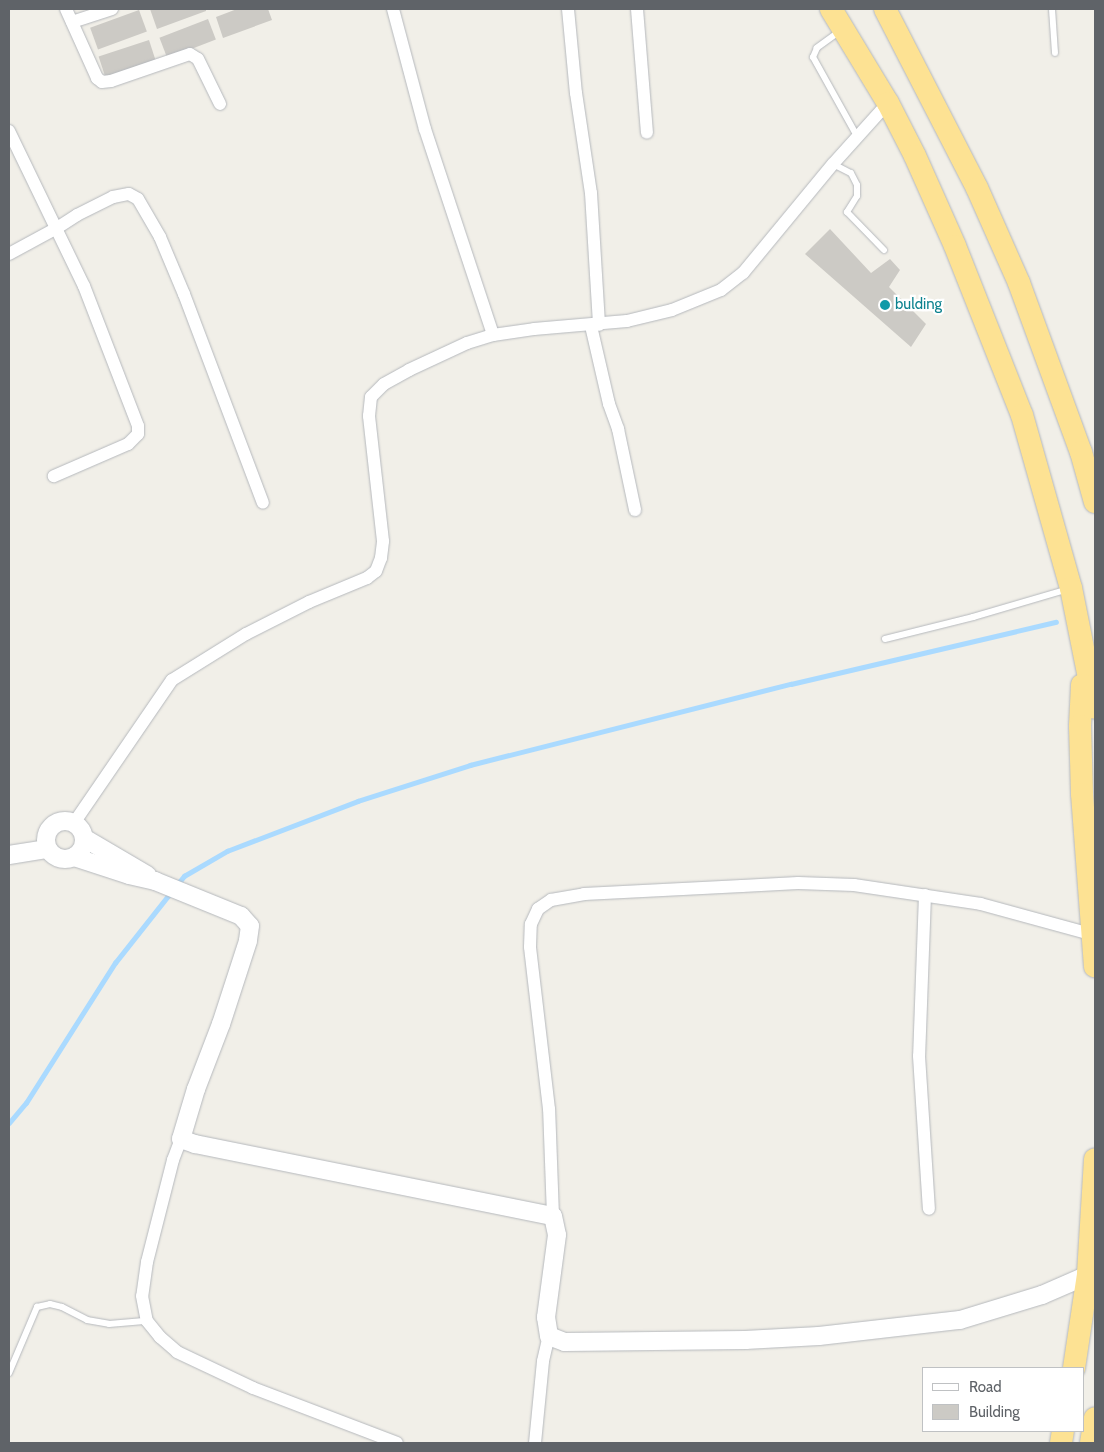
<!DOCTYPE html>
<html>
<head>
<meta charset="utf-8">
<style>
	body { margin:0 }
	#map { position:relative; width:1104px; height:1452px; overflow:hidden; background:#f1efe8; font-family:Cabin,sans-serif }
	div>[style] { position:absolute }
	.stream>* { height:4.5px; margin:-2.25px; padding:0 2.25px; transform-origin:2.25px; border-radius:2.25px; background:#aadaff }
	.building>* { inset:0; background:#cccac5; transform-origin:0 0 }
	.roads { filter:drop-shadow(0 0 1px #b5b8bc) drop-shadow(0 0 1px #b5b8bc) }
	.lane>* { height:6px; margin:-3px; padding:0 3px; transform-origin:3px; border-radius:3px; background:#fff }
	.street>* { height:12px; margin:-6px; padding:0 6px; transform-origin:6px; border-radius:6px; background:#fff }
	.secondary>* { height:18px; margin:-9px; padding:0 9px; transform-origin:9px; border-radius:9px; background:#fff }
	.secondary>.ring { margin:-9px; padding:0; box-sizing:content-box; background:none; border:18px solid #fff; border-radius:50% }
	.highway>* { height:22px; margin:-11px; padding:0 11px; transform-origin:11px; border-radius:11px; background:#fde293 }
	.dots>* { width:14px; height:14px; translate:-50% -50%; box-sizing:border-box; border:2px solid #fff; border-radius:50% }
	span { translate:-50% -50%; white-space:nowrap; text-align:center; line-height:1.15; -webkit-text-stroke:4.5px #fff; paint-order:stroke }
	.culture-label { font-size:15px; color:#0d838f }
	.left { translate:0 -50%; text-align:left }
	.frame { position:absolute; inset:0; border:10px solid #5f6368; pointer-events:none }
	.legend { position:absolute; left:922px; top:1367px; width:162px; height:65px; box-sizing:border-box; background:#fff; border:1px solid #bfc1c3; margin:0; padding:6px 9px; list-style:none; font-size:15px; color:#5f6368 }
	.legend li { display:flex; align-items:center; gap:10px; height:25px }
	.legend b { width:25px; border:1px solid #bfc1c3 }
</style>
</head>
<body>
<div id="map">
	<div class="stream">
		<div style="left:176px;top:886px;width:13px;rotate:-51deg"></div>
		<div style="left:184px;top:876px;width:50px;rotate:-30.2deg"></div>
		<div style="left:227px;top:851px;width:140px;rotate:-20.9deg"></div>
		<div style="left:358px;top:801px;width:118px;rotate:-17.8deg"></div>
		<div style="left:470px;top:765px;width:331px;rotate:-14.2deg"></div>
		<div style="left:791px;top:684px;width:272px;rotate:-13.2deg"></div>
		<div style="left:9px;top:1123px;width:26px;rotate:-50deg"></div>
		<div style="left:26px;top:1103px;width:166px;rotate:-57.6deg"></div>
		<div style="left:115px;top:963px;width:90px;rotate:-51.7deg"></div>
	</div>
	<div class="building">
		<div style="clip-path:polygon(150px 9px,206px 9px,206px 11px,157px 29px)"></div>
		<div style="clip-path:polygon(237px 9px,268px 9px,272px 20px,223px 38px,216px 17px)"></div>
		<div style="left:139px;top:10px;width:23px;height:52px;rotate:70deg"></div>
		<div style="left:208px;top:19px;width:22px;height:52px;rotate:69deg"></div>
		<div style="left:149px;top:40px;width:22px;height:53px;rotate:72deg"></div>
		<div style="clip-path:polygon(830px 229px,871px 273px,890px 259px,900px 270px,889px 287px,926px 324px,911px 347px,805px 254px)"></div>
	</div>
	<div class="roads">
		<div class="lane">
			<div style="left:1052px;top:9px;width:44px;rotate:86.1deg"></div>
			<div style="left:840px;top:31px;width:29px;rotate:144deg"></div>
			<div style="left:817px;top:48px;width:10px;rotate:114deg"></div>
			<div style="left:813px;top:57px;width:93px;rotate:60.9deg"></div>
			<div style="left:833px;top:164px;width:20px;rotate:27deg"></div>
			<div style="left:851px;top:173px;width:13px;rotate:63deg"></div>
			<div style="left:857px;top:185px;width:11px;rotate:90deg"></div>
			<div style="left:857px;top:196px;width:19px;rotate:122deg"></div>
			<div style="left:847px;top:212px;width:53px;rotate:45.8deg"></div>
			<div style="left:885px;top:639px;width:91px;rotate:-14deg"></div>
			<div style="left:973px;top:617px;width:99px;rotate:-16.4deg"></div>
			<div style="left:9px;top:1373px;width:72px;rotate:-67deg"></div>
			<div style="left:37px;top:1307px;width:13px;rotate:-13deg"></div>
			<div style="left:50px;top:1304px;width:12px;rotate:14deg"></div>
			<div style="left:62px;top:1307px;width:28px;rotate:27deg"></div>
			<div style="left:87px;top:1320px;width:22px;rotate:10deg"></div>
			<div style="left:109px;top:1324px;width:38px;rotate:-5deg"></div>
		</div>
		<div class="street">
			<div style="left:66px;top:9px;width:76px;rotate:65.8deg"></div>
			<div style="left:97px;top:78px;width:6px;rotate:39deg"></div>
			<div style="left:102px;top:82px;width:9px;rotate:-6deg"></div>
			<div style="left:111px;top:81px;width:83px;rotate:-18.9deg"></div>
			<div style="left:190px;top:54px;width:9px;rotate:32deg"></div>
			<div style="left:198px;top:59px;width:50px;rotate:63.9deg"></div>
			<div style="left:393px;top:9px;width:124px;rotate:75.1deg"></div>
			<div style="left:425px;top:129px;width:217px;rotate:71.7deg"></div>
			<div style="left:568px;top:9px;width:84px;rotate:84.6deg"></div>
			<div style="left:576px;top:93px;width:101px;rotate:81.5deg"></div>
			<div style="left:591px;top:193px;width:132px;rotate:86.5deg"></div>
			<div style="left:637px;top:9px;width:124px;rotate:85.4deg"></div>
			<div style="left:72px;top:22px;width:42px;rotate:-18deg"></div>
			<div style="left:9px;top:131px;width:172px;rotate:64.2deg"></div>
			<div style="left:84px;top:286px;width:150px;rotate:68.9deg"></div>
			<div style="left:138px;top:426px;width:8px;rotate:90deg"></div>
			<div style="left:138px;top:434px;width:14px;rotate:135deg"></div>
			<div style="left:128px;top:444px;width:81px;rotate:156.6deg"></div>
			<div style="left:9px;top:254px;width:55px;rotate:-28.4deg"></div>
			<div style="left:57px;top:228px;width:24px;rotate:-33deg"></div>
			<div style="left:77px;top:215px;width:40px;rotate:-26.6deg"></div>
			<div style="left:113px;top:197px;width:16px;rotate:-11deg"></div>
			<div style="left:129px;top:194px;width:10px;rotate:29deg"></div>
			<div style="left:138px;top:199px;width:44px;rotate:59.9deg"></div>
			<div style="left:160px;top:237px;width:62px;rotate:67.2deg"></div>
			<div style="left:184px;top:294px;width:223px;rotate:69.3deg"></div>
			<div style="left:591px;top:326px;width:80px;rotate:77deg"></div>
			<div style="left:609px;top:404px;width:27px;rotate:70deg"></div>
			<div style="left:618px;top:429px;width:83px;rotate:78.1deg"></div>
			<div style="left:74px;top:823px;width:173px;rotate:-55.6deg"></div>
			<div style="left:172px;top:680px;width:87px;rotate:-31.9deg"></div>
			<div style="left:246px;top:634px;width:71px;rotate:-26.9deg"></div>
			<div style="left:309px;top:602px;width:63px;rotate:-22.5deg"></div>
			<div style="left:367px;top:578px;width:11px;rotate:-38deg"></div>
			<div style="left:376px;top:571px;width:14px;rotate:-69deg"></div>
			<div style="left:381px;top:558px;width:17px;rotate:-83deg"></div>
			<div style="left:383px;top:541px;width:126px;rotate:-96.4deg"></div>
			<div style="left:369px;top:416px;width:19px;rotate:-84deg"></div>
			<div style="left:371px;top:397px;width:18px;rotate:-45deg"></div>
			<div style="left:384px;top:384px;width:29px;rotate:-29deg"></div>
			<div style="left:409px;top:370px;width:64px;rotate:-25deg"></div>
			<div style="left:467px;top:343px;width:27px;rotate:-17deg"></div>
			<div style="left:493px;top:335px;width:41px;rotate:-8.3deg"></div>
			<div style="left:534px;top:329px;width:93px;rotate:-4.9deg"></div>
			<div style="left:627px;top:321px;width:46px;rotate:-13.7deg"></div>
			<div style="left:672px;top:310px;width:53px;rotate:-22.2deg"></div>
			<div style="left:721px;top:290px;width:28px;rotate:-38deg"></div>
			<div style="left:743px;top:273px;width:141px;rotate:-50.5deg"></div>
			<div style="left:833px;top:164px;width:82px;rotate:-48deg"></div>
			<div style="left:925px;top:895px;width:161px;rotate:92.1deg"></div>
			<div style="left:919px;top:1056px;width:153px;rotate:86.3deg"></div>
			<div style="left:181px;top:1139px;width:22px;rotate:111deg"></div>
			<div style="left:173px;top:1160px;width:105px;rotate:104.3deg"></div>
			<div style="left:147px;top:1262px;width:34px;rotate:98deg"></div>
			<div style="left:142px;top:1296px;width:25px;rotate:79deg"></div>
			<div style="left:147px;top:1321px;width:21px;rotate:51deg"></div>
			<div style="left:160px;top:1337px;width:23px;rotate:41deg"></div>
			<div style="left:177px;top:1352px;width:84px;rotate:25.3deg"></div>
			<div style="left:253px;top:1388px;width:154px;rotate:20.9deg"></div>
			<div style="left:553px;top:1216px;width:107px;rotate:-92.1deg"></div>
			<div style="left:549px;top:1109px;width:163px;rotate:-96.7deg"></div>
			<div style="left:530px;top:947px;width:23px;rotate:-88deg"></div>
			<div style="left:531px;top:924px;width:17px;rotate:-65deg"></div>
			<div style="left:538px;top:909px;width:16px;rotate:-35deg"></div>
			<div style="left:551px;top:900px;width:34px;rotate:-10deg"></div>
			<div style="left:584px;top:894px;width:158px;rotate:-2.9deg"></div>
			<div style="left:742px;top:886px;width:56px;rotate:-3.1deg"></div>
			<div style="left:798px;top:883px;width:56px;rotate:2deg"></div>
			<div style="left:854px;top:885px;width:128px;rotate:8.5deg"></div>
			<div style="left:981px;top:904px;width:117px;rotate:15.3deg"></div>
			<div style="left:535px;top:1443px;width:82px;rotate:-84.4deg"></div>
			<div style="left:543px;top:1361px;width:26px;rotate:-77deg"></div>
		</div>
		<div class="secondary">
			<div class="ring" style="left:46px;top:821px;width:20px;height:20px"></div>
			<div style="left:84px;top:838px;width:73px;rotate:30.4deg"></div>
			<div style="left:9px;top:855px;width:39px;rotate:-9deg"></div>
			<div style="left:74px;top:857px;width:58px;rotate:18.1deg"></div>
			<div style="left:129px;top:875px;width:27px;rotate:13deg"></div>
			<div style="left:155px;top:881px;width:93px;rotate:22.1deg"></div>
			<div style="left:241px;top:916px;width:13px;rotate:48deg"></div>
			<div style="left:250px;top:926px;width:15px;rotate:98deg"></div>
			<div style="left:248px;top:941px;width:87px;rotate:108deg"></div>
			<div style="left:221px;top:1024px;width:70px;rotate:111deg"></div>
			<div style="left:196px;top:1089px;width:52px;rotate:106.7deg"></div>
			<div style="left:181px;top:1139px;width:15px;rotate:20deg"></div>
			<div style="left:195px;top:1144px;width:365px;rotate:11.4deg"></div>
			<div style="left:553px;top:1216px;width:19px;rotate:78deg"></div>
			<div style="left:557px;top:1235px;width:83px;rotate:97.6deg"></div>
			<div style="left:546px;top:1317px;width:19px;rotate:81deg"></div>
			<div style="left:549px;top:1336px;width:17px;rotate:21deg"></div>
			<div style="left:565px;top:1342px;width:180px;rotate:-0.6deg"></div>
			<div style="left:745px;top:1340px;width:74px;rotate:-3.1deg"></div>
			<div style="left:819px;top:1336px;width:142px;rotate:-6.5deg"></div>
			<div style="left:960px;top:1320px;width:86px;rotate:-17deg"></div>
			<div style="left:1042px;top:1295px;width:58px;rotate:-23.5deg"></div>
		</div>
		<div class="highway">
			<div style="left:831px;top:9px;width:110px;rotate:58.8deg"></div>
			<div style="left:888px;top:103px;width:59px;rotate:63deg"></div>
			<div style="left:915px;top:156px;width:98px;rotate:66deg"></div>
			<div style="left:955px;top:246px;width:182px;rotate:68.4deg"></div>
			<div style="left:1022px;top:415px;width:180px;rotate:74.2deg"></div>
			<div style="left:1071px;top:588px;width:122px;rotate:78.7deg"></div>
			<div style="left:885px;top:9px;width:201px;rotate:62.8deg"></div>
			<div style="left:977px;top:188px;width:104px;rotate:66.1deg"></div>
			<div style="left:1019px;top:283px;width:180px;rotate:69.9deg"></div>
			<div style="left:1081px;top:452px;width:52px;rotate:74.4deg"></div>
			<div style="left:1082px;top:685px;width:41px;rotate:92.8deg"></div>
			<div style="left:1080px;top:726px;width:68px;rotate:88.3deg"></div>
			<div style="left:1082px;top:794px;width:173px;rotate:85.7deg"></div>
			<div style="left:1074px;top:1368px;width:95px;rotate:-81.5deg"></div>
			<div style="left:1088px;top:1274px;width:115px;rotate:-86.5deg"></div>
			<div style="left:1061px;top:1443px;width:12px;rotate:-81deg"></div>
			<div style="left:1091px;top:1443px;width:25px;rotate:-81deg"></div>
		</div>
	</div>
	<div class="dots">
		<div style="left:885px;top:305px;background:#0f9aa8"></div>
	</div>
	<div class="culture-label">
		<span class="left" style="left:895px;top:305px">bulding</span>
	</div>
	<div class="frame"></div>
	<ul class="legend">
	<li><b style="height:6px;background:#fff"></b>Road</li>
	<li><b style="height:14px;background:#cccac5"></b>Building</li>
	</ul>
</div>
</body>
</html>
